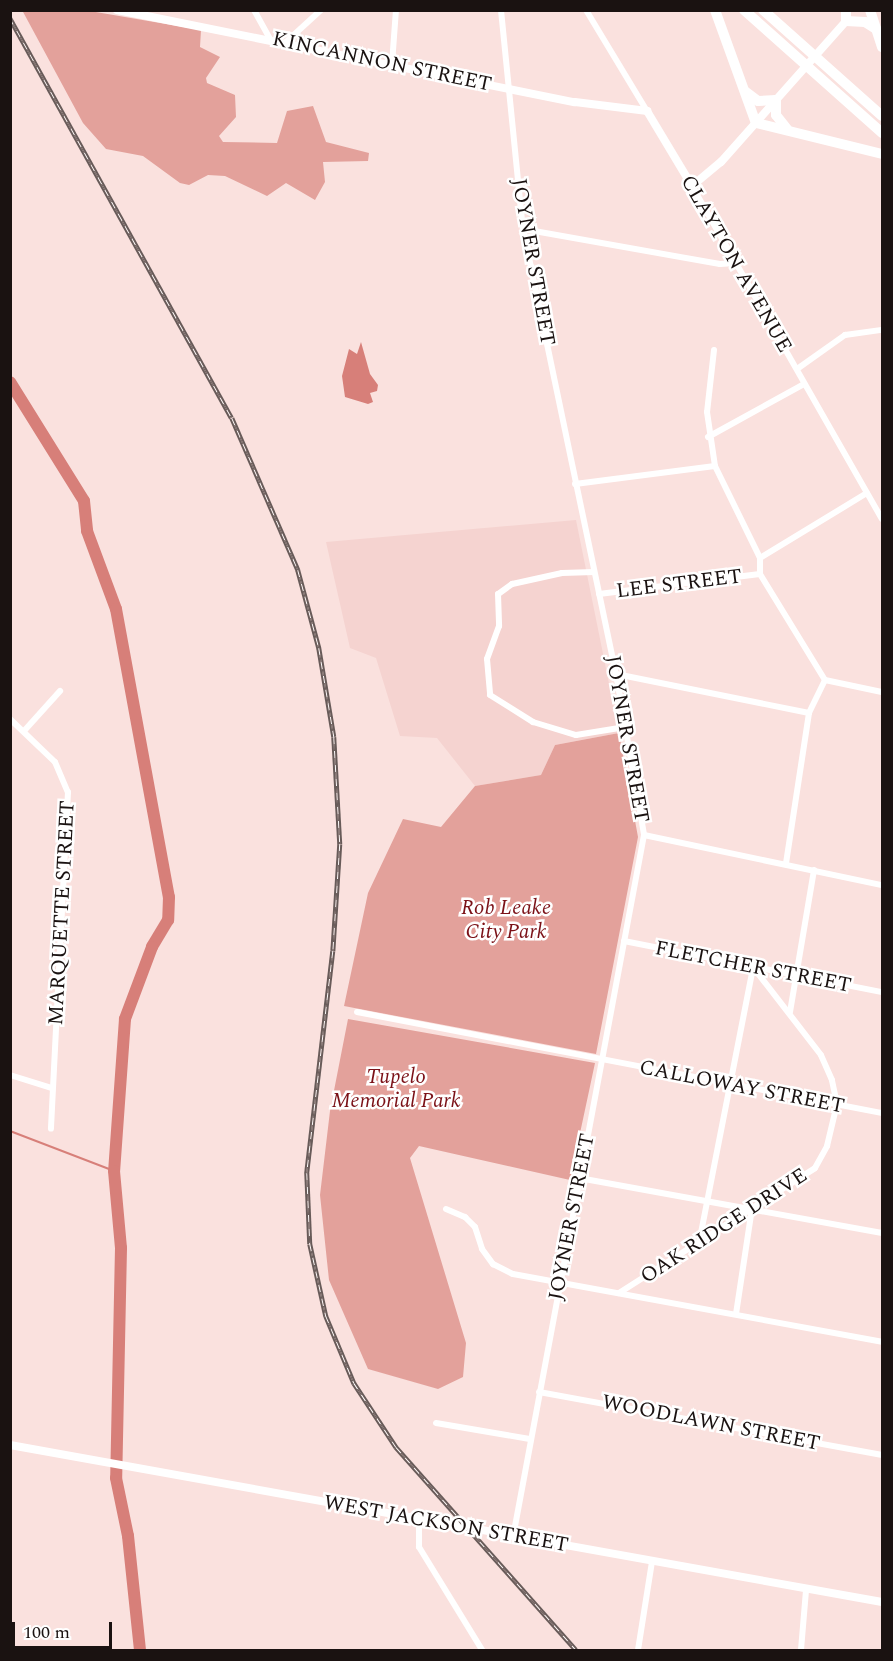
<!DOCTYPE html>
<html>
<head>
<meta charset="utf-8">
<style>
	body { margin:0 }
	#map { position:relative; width:893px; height:1661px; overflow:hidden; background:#fae1de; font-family:Spectral,serif }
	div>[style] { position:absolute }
	.built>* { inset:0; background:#f5d3d0 }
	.green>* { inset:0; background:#e3a19b }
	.water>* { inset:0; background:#d77f79 }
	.stream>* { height:2px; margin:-1px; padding:0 1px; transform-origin:1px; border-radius:1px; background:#d77f79 }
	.river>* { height:12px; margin:-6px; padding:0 6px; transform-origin:6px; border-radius:6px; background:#d77f79 }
	.minor>* { height:6px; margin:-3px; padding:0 3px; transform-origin:3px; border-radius:3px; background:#fff }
	.tertiary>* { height:8px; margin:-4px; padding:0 4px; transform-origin:4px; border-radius:4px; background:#fff }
	.trunk>* { height:10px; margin:-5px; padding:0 5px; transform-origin:5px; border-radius:5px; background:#fff }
	.rail>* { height:4.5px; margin-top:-2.25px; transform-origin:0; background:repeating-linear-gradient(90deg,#fff 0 7px,#685b59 0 14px); box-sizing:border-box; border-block:2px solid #685b59 }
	span { translate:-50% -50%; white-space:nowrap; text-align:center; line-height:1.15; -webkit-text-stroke:5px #fff; paint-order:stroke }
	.street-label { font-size:21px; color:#1a1211 }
	.park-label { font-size:21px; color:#7b1117; font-style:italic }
	.frame { position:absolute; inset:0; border:12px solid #1a1211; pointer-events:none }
	.scale { position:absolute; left:12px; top:1622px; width:100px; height:27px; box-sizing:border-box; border:3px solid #1a1211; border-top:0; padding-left:8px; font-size:18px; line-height:21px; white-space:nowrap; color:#1a1211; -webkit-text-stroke:4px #fff; paint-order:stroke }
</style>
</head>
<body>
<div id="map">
	<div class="built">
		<div style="clip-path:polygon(576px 520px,619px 733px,555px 745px,541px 775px,475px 786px,437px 738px,400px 736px,376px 658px,350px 648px,326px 542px)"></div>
	</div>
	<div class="green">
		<div style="clip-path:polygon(22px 10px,90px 11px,201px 30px,200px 47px,220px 57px,206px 78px,207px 83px,235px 95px,236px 117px,219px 136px,223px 142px,277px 143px,287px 111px,313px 106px,326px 142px,369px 153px,368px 161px,323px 162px,325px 182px,315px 200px,286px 183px,267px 196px,225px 176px,208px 175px,189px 185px,180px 183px,143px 156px,106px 149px,83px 123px)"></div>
		<div style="clip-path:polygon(619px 733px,638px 837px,596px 1054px,344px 1006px,368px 893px,403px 819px,441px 827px,475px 786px,541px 775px,555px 745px)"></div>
		<div style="clip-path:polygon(348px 1019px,595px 1063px,570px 1180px,419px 1146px,410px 1158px,466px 1343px,463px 1377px,438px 1389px,368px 1369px,329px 1280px,320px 1195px,330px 1111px)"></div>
	</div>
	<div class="water">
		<div style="clip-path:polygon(361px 342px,370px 374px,378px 385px,377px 391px,370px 393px,373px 402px,368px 404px,345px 397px,342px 376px,349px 349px,357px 354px)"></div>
	</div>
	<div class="stream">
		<div style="left:10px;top:1131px;width:111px;rotate:21deg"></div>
	</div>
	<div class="river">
		<div style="left:10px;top:382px;width:140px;rotate:58.1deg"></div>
		<div style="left:84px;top:501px;width:30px;rotate:84deg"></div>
		<div style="left:87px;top:531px;width:83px;rotate:69.6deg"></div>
		<div style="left:116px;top:609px;width:293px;rotate:79.6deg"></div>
		<div style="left:169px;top:897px;width:23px;rotate:92deg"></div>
		<div style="left:168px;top:920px;width:31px;rotate:121deg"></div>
		<div style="left:152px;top:947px;width:77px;rotate:110.6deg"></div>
		<div style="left:125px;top:1019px;width:152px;rotate:94.1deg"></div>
		<div style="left:114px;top:1171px;width:77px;rotate:84.8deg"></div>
		<div style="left:121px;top:1248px;width:230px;rotate:91.2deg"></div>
		<div style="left:116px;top:1478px;width:59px;rotate:78.3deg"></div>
		<div style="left:128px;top:1536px;width:115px;rotate:84deg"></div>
	</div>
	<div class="minor">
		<div style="left:254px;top:10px;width:33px;rotate:61deg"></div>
		<div style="left:501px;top:10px;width:220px;rotate:84.3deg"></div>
		<div style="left:523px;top:229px;width:455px;rotate:78.2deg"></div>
		<div style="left:616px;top:674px;width:163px;rotate:80.1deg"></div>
		<div style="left:644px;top:835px;width:714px;rotate:100.57deg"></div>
		<div style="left:586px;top:10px;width:118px;rotate:58.9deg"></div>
		<div style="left:286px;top:42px;width:47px;rotate:-42.4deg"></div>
		<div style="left:392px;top:64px;width:54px;rotate:-85.8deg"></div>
		<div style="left:692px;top:186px;width:383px;rotate:60.3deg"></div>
		<div style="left:523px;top:229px;width:200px;rotate:10.1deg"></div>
		<div style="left:720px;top:264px;width:15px;rotate:-4deg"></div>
		<div style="left:714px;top:350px;width:62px;rotate:96.4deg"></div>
		<div style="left:707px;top:412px;width:55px;rotate:81.6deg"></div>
		<div style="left:715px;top:466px;width:102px;rotate:63.9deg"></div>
		<div style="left:760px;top:558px;width:16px;rotate:90deg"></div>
		<div style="left:760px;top:574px;width:124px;rotate:58.5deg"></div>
		<div style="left:825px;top:680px;width:37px;rotate:116deg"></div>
		<div style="left:809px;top:713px;width:153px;rotate:98.7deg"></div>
		<div style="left:797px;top:369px;width:59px;rotate:-35.3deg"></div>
		<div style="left:845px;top:335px;width:37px;rotate:-8deg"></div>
		<div style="left:708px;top:437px;width:110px;rotate:-28.9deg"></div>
		<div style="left:575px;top:484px;width:141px;rotate:-7.3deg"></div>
		<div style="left:760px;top:558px;width:125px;rotate:-31.3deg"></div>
		<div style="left:594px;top:572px;width:32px;rotate:178deg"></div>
		<div style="left:562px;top:573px;width:51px;rotate:167.6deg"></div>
		<div style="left:512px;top:584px;width:17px;rotate:144deg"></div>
		<div style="left:498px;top:594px;width:32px;rotate:88deg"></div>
		<div style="left:499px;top:626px;width:35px;rotate:110deg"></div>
		<div style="left:487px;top:659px;width:36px;rotate:85deg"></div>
		<div style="left:490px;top:695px;width:51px;rotate:32.1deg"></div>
		<div style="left:533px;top:722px;width:45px;rotate:16.8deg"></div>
		<div style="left:576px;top:735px;width:50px;rotate:-9.3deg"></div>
		<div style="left:599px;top:594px;width:162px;rotate:-7.1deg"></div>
		<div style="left:616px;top:674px;width:197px;rotate:11.4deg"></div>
		<div style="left:825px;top:680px;width:58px;rotate:11.9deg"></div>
		<div style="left:10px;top:719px;width:62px;rotate:43.7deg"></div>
		<div style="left:55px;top:762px;width:33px;rotate:67deg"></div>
		<div style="left:68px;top:792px;width:337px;rotate:92.9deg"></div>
		<div style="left:24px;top:731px;width:54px;rotate:-48deg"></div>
		<div style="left:644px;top:835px;width:243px;rotate:11.9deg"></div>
		<div style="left:624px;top:941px;width:263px;rotate:11.2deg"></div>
		<div style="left:357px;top:1012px;width:535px;rotate:10.89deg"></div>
		<div style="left:790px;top:1012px;width:144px;rotate:-80.4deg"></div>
		<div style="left:10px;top:1075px;width:44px;rotate:17.2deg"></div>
		<div style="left:579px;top:1178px;width:308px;rotate:10.3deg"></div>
		<div style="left:446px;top:1209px;width:21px;rotate:23deg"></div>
		<div style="left:465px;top:1217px;width:14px;rotate:45deg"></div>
		<div style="left:475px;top:1227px;width:23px;rotate:72deg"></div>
		<div style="left:482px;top:1249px;width:19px;rotate:54deg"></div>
		<div style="left:493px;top:1264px;width:22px;rotate:27deg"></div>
		<div style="left:513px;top:1274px;width:375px;rotate:10.4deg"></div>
		<div style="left:699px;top:1243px;width:281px;rotate:-78.9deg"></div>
		<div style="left:619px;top:1293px;width:232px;rotate:-32.5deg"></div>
		<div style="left:815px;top:1168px;width:25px;rotate:-61deg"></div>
		<div style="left:827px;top:1146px;width:43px;rotate:-76.6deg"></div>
		<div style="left:837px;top:1104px;width:25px;rotate:-102deg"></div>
		<div style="left:832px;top:1080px;width:27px;rotate:-114deg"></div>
		<div style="left:821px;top:1055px;width:111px;rotate:-127.7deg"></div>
		<div style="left:736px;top:1314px;width:107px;rotate:-81.4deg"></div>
		<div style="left:539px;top:1392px;width:349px;rotate:10.4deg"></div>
		<div style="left:436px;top:1423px;width:95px;rotate:9.7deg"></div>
		<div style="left:419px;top:1520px;width:27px;rotate:90deg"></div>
		<div style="left:419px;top:1547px;width:121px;rotate:58.5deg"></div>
		<div style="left:638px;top:1650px;width:89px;rotate:-81deg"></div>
		<div style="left:801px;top:1650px;width:60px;rotate:-85.2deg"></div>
	</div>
	<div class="tertiary">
		<div style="left:117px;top:10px;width:467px;rotate:11.4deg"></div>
		<div style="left:575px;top:102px;width:73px;rotate:7.1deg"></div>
		<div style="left:647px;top:111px;width:87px;rotate:59deg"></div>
		<div style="left:692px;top:186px;width:38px;rotate:-40deg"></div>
		<div style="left:721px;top:162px;width:188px;rotate:-48.4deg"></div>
		<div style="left:10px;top:1445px;width:886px;rotate:10.21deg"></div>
	</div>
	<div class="trunk">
		<div style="left:715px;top:10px;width:120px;rotate:70.1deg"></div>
		<div style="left:756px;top:123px;width:130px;rotate:13.8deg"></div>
		<div style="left:744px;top:10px;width:185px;rotate:41.7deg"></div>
		<div style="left:763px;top:10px;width:159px;rotate:41.7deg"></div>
		<div style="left:846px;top:10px;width:11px;rotate:90deg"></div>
		<div style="left:846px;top:21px;width:19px;rotate:3deg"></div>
		<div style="left:865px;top:22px;width:13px;rotate:32deg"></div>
		<div style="left:870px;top:10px;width:39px;rotate:72deg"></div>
		<div style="left:746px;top:92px;width:15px;rotate:37deg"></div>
		<div style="left:758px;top:101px;width:18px;rotate:-3deg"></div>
		<div style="left:776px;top:100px;width:15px;rotate:90deg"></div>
		<div style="left:776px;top:115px;width:18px;rotate:52deg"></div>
	</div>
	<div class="rail">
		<div style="left:10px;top:18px;width:457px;rotate:61deg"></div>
		<div style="left:232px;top:418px;width:166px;rotate:66.5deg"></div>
		<div style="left:298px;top:570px;width:81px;rotate:74.9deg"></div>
		<div style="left:319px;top:648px;width:90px;rotate:80.4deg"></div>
		<div style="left:334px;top:737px;width:107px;rotate:86.8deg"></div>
		<div style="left:340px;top:844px;width:107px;rotate:93.7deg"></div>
		<div style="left:333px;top:951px;width:224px;rotate:96.7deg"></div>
		<div style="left:307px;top:1173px;width:71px;rotate:87.6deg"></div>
		<div style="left:310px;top:1244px;width:74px;rotate:77.5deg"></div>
		<div style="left:326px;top:1316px;width:73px;rotate:67.3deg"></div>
		<div style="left:354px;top:1383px;width:77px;rotate:56.7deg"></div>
		<div style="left:396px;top:1447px;width:271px;rotate:48.4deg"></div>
	</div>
	<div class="street-label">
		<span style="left:382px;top:62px;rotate:12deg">KINCANNON STREET</span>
		<span style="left:533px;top:262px;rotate:80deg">JOYNER STREET</span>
		<span style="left:736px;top:264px;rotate:60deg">CLAYTON AVENUE</span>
		<span style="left:679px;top:584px;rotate:-7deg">LEE STREET</span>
		<span style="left:627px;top:739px;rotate:80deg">JOYNER STREET</span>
		<span style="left:62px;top:913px;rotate:-87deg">MARQUETTE STREET</span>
		<span style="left:753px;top:967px;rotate:11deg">FLETCHER STREET</span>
		<span style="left:742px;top:1087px;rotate:11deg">CALLOWAY STREET</span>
		<span style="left:572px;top:1217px;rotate:-79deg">JOYNER STREET</span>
		<span style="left:724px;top:1226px;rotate:-33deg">OAK RIDGE DRIVE</span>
		<span style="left:711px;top:1423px;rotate:11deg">WOODLAWN STREET</span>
		<span style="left:446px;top:1524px;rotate:10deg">WEST JACKSON STREET</span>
	</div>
	<div class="park-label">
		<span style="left:506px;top:920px">Rob Leake<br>City Park</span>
		<span style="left:396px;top:1089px">Tupelo<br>Memorial Park</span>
	</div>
	<div class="frame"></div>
	<div class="scale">100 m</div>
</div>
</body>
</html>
